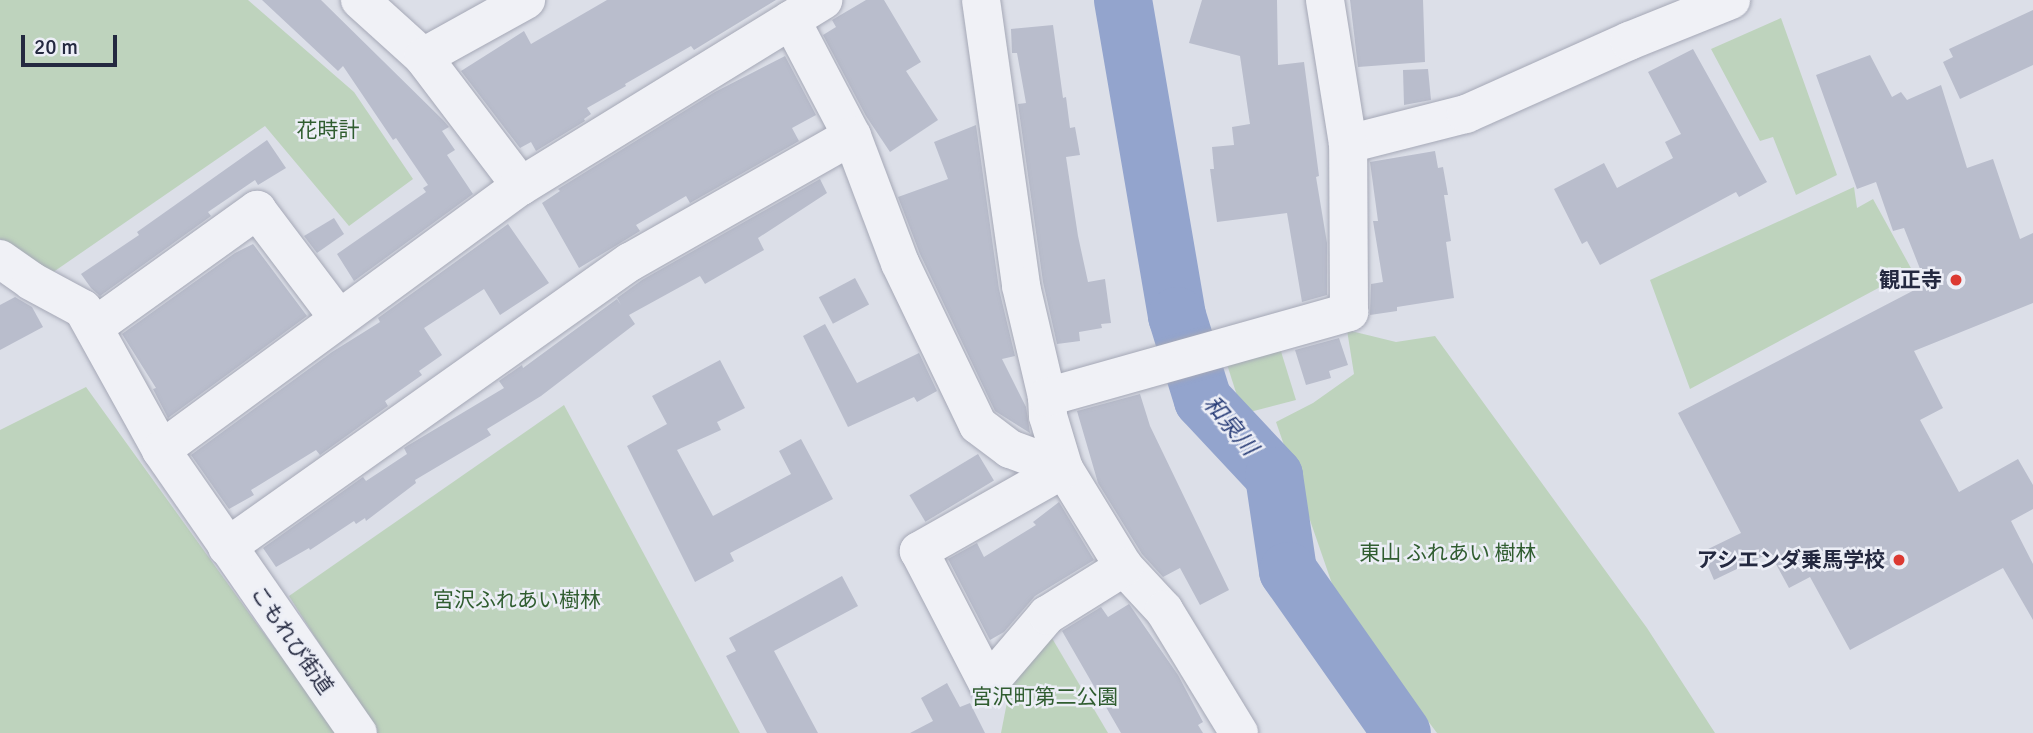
<!DOCTYPE html>
<html>
<head>
<meta charset="utf-8">
<style>
	body { margin:0 }
	#map { position:relative; width:2033px; height:733px; overflow:hidden; background:#dcdfe8; font-family:Signika,"Noto Sans JP",sans-serif }
	div>[style] { position:absolute }
	.green>* { inset:0; background:#bed3bd }
	.river>* { height:58px; margin:-29px; padding:0 29px; transform-origin:29px; border-radius:29px; background:#93a4cd }
	.building>* { inset:0; background:#b9bdcc; transform-origin:0 0 }
	.roads { filter:drop-shadow(0 0 2px #a5a8b6) drop-shadow(0 0 2px #a5a8b6) }
	.minor>* { height:38px; margin:-19px; padding:0 19px; transform-origin:19px; border-radius:19px; background:#f0f1f6 }
	.dots>* { width:19px; height:19px; translate:-50% -50%; box-sizing:border-box; border:4px solid #eceef6; border-radius:50% }
	span { translate:-50% -50%; white-space:nowrap; text-align:center; line-height:1.15; -webkit-text-stroke:5px #eceef6; paint-order:stroke }
	.park-label { font-size:21px; color:#305d30 }
	.poi-label { font-size:21px; color:#242940; font-weight:700 }
	.right { translate:-100% -50%; text-align:right }
	.street-label { font-size:21px; color:#242940 }
	.water-label { font-size:23px; color:#2a3e78; font-style:italic }
	.scale { position:absolute; left:21px; top:35px; width:96px; height:32px; box-sizing:border-box; border:4px solid #242940; border-top:0; padding-left:9px; font-size:21px; line-height:24px; white-space:nowrap; color:#242940; -webkit-text-stroke:5px #eceef6; paint-order:stroke }
</style>
</head>
<body>
<div id="map">
	<div class="green">
		<div style="clip-path:polygon(0 0,248px 0,354px 92px,413px 179px,349px 226px,265px 126px,49px 275px,0 239px)"></div>
		<div style="clip-path:polygon(1781px 18px,1837px 175px,1796px 195px,1773px 137px,1760px 141px,1711px 49px)"></div>
		<div style="clip-path:polygon(1854px 187px,1857px 208px,1873px 199px,1912px 270px,1690px 389px,1650px 280px)"></div>
		<div style="clip-path:polygon(1347px 330px,1396px 342px,1435px 336px,1647px 628px,1715px 733px,1437px 733px,1338px 601px,1276px 422px,1313px 403px,1354px 374px)"></div>
		<div style="clip-path:polygon(1279px 345px,1296px 400px,1246px 413px,1240px 405px,1225px 358px)"></div>
		<div style="clip-path:polygon(86px 387px,254px 620px,338px 733px,0 733px,0 430px)"></div>
		<div style="clip-path:polygon(564px 405px,740px 733px,376px 733px,289px 596px)"></div>
		<div style="clip-path:polygon(1046px 628px,1108px 733px,1001px 733px,1010px 687px)"></div>
	</div>
	<div class="river">
		<div style="left:1123px;top:0;width:321px;rotate:80.3deg"></div>
		<div style="left:1177px;top:316px;width:88px;rotate:72.8deg"></div>
		<div style="left:1203px;top:400px;width:104px;rotate:46.9deg"></div>
		<div style="left:1274px;top:476px;width:96px;rotate:81.6deg"></div>
		<div style="left:1288px;top:571px;width:198px;rotate:54.9deg"></div>
	</div>
	<div class="building">
		<div style="clip-path:polygon(262px 0,321px 0,443px 120px,449px 127px,442px 131px,455px 150px,447px 155px,473px 194px,354px 281px,337px 254px,426px 192px,423px 188px,428px 185px,396px 138px,393px 140px,343px 66px,338px 71px)"></div>
		<div style="clip-path:polygon(607px 0,776px 0,694px 50px,691px 46px,625px 84px,626px 86px,587px 108px,591px 114px,584px 119px,585px 121px,536px 151px,531px 142px,520px 148px,461px 71px,524px 31px,531px 44px)"></div>
		<div style="clip-path:polygon(866px 0,884px 0,921px 62px,906px 71px,938px 120px,890px 152px,866px 116px,823px 35px,836px 27px,832px 20px)"></div>
		<div style="clip-path:polygon(1202px 0,1277px 0,1278px 65px,1304px 62px,1319px 176px,1316px 177px,1327px 243px,1327px 295px,1302px 302px,1287px 213px,1217px 222px,1210px 169px,1214px 169px,1212px 147px,1234px 145px,1232px 127px,1250px 124px,1240px 56px,1189px 43px)"></div>
		<div style="clip-path:polygon(1350px 0,1423px 0,1425px 62px,1358px 67px)"></div>
		<div style="clip-path:polygon(2033px 10px,2033px 65px,1960px 99px,1943px 62px,1953px 57px,1949px 49px)"></div>
		<div style="clip-path:polygon(1053px 25px,1063px 98px,1066px 97px,1070px 128px,1075px 127px,1080px 155px,1066px 157px,1078px 236px,1088px 282px,1105px 279px,1111px 323px,1101px 324px,1102px 328px,1079px 332px,1080px 341px,1057px 344px,1043px 282px,1018px 104px,1026px 103px,1017px 53px,1012px 53px,1011px 29px)"></div>
		<div style="clip-path:polygon(1693px 49px,1767px 182px,1739px 197px,1736px 192px,1600px 265px,1587px 241px,1582px 244px,1554px 189px,1604px 163px,1617px 188px,1673px 158px,1665px 142px,1681px 134px,1648px 72px)"></div>
		<div style="clip-path:polygon(1870px 55px,1892px 97px,1901px 92px,1907px 100px,1941px 85px,1967px 168px,1993px 159px,2020px 239px,2033px 233px,2033px 303px,1914px 351px,1943px 408px,1920px 420px,1959px 492px,2018px 459px,2033px 485px,2033px 509px,2011px 521px,2033px 564px,2033px 620px,2003px 568px,1850px 650px,1810px 577px,1789px 588px,1770px 553px,1714px 580px,1702px 552px,1741px 533px,1678px 413px,1926px 284px,1904px 228px,1893px 231px,1876px 182px,1857px 189px,1816px 75px)"></div>
		<div style="clip-path:polygon(785px 56px,816px 115px,792px 128px,799px 141px,690px 203px,686px 196px,636px 225px,640px 231px,579px 268px,542px 203px,560px 191px,558px 189px,715px 92px)"></div>
		<div style="clip-path:polygon(1428px 69px,1431px 100px,1404px 105px,1403px 70px)"></div>
		<div style="clip-path:polygon(976px 125px,999px 289px,1015px 356px,1002px 359px,1026px 407px,1030px 433px,995px 411px,920px 254px,898px 197px,948px 179px,934px 142px)"></div>
		<div style="clip-path:polygon(267px 140px,286px 168px,258px 185px,255px 180px,208px 212px,211px 216px,100px 296px,91px 288px,81px 274px,139px 235px,137px 232px)"></div>
		<div style="clip-path:polygon(1435px 151px,1438px 168px,1443px 167px,1448px 195px,1444px 195px,1451px 241px,1446px 242px,1454px 298px,1397px 307px,1397px 311px,1370px 315px,1371px 284px,1383px 282px,1373px 221px,1378px 221px,1370px 162px)"></div>
		<div style="clip-path:polygon(820px 179px,827px 193px,758px 238px,764px 250px,705px 284px,700px 276px,629px 315px,635px 324px,541px 396px,487px 429px,491px 435px,415px 480px,416px 483px,366px 521px,365px 518px,356px 524px,354px 521px,310px 550px,309px 548px,276px 567px,263px 548px,363px 477px,366px 481px,407px 454px,404px 448px,407px 446px,504px 388px,499px 381px,522px 365px,523px 368px,617px 299px,621px 305px,617px 298px,642px 280px)"></div>
		<div style="clip-path:polygon(334px 218px,344px 234px,317px 253px,304px 236px)"></div>
		<div style="clip-path:polygon(508px 224px,549px 283px,500px 315px,484px 289px,424px 328px,442px 355px,419px 371px,422px 375px,385px 401px,388px 406px,320px 455px,316px 450px,251px 490px,254px 495px,229px 509px,191px 455px,332px 352px,380px 322px,378px 318px)"></div>
		<div style="clip-path:polygon(253px 244px,307px 316px,168px 418px,153px 389px,156px 388px,122px 334px,235px 253px)"></div>
		<div style="left:855px;top:278px;width:30px;height:41px;rotate:62deg"></div>
		<div style="clip-path:polygon(15px 297px,32px 307px,43px 327px,0 350px,0 305px)"></div>
		<div style="clip-path:polygon(825px 324px,857px 383px,919px 353px,937px 391px,917px 402px,914px 397px,848px 427px,803px 336px)"></div>
		<div style="clip-path:polygon(1339px 338px,1348px 365px,1329px 371px,1331px 378px,1306px 385px,1295px 350px)"></div>
		<div style="clip-path:polygon(720px 360px,745px 408px,717px 422px,721px 430px,677px 450px,713px 516px,791px 474px,779px 451px,801px 439px,833px 499px,730px 553px,734px 561px,695px 582px,627px 446px,667px 424px,652px 396px)"></div>
		<div style="clip-path:polygon(1140px 394px,1150px 426px,1229px 590px,1200px 605px,1180px 568px,1163px 577px,1142px 554px,1098px 483px,1077px 411px)"></div>
		<div style="left:978px;top:454px;width:31px;height:80px;rotate:59deg"></div>
		<div style="clip-path:polygon(1059px 502px,1094px 560px,1035px 596px,1004px 632px,990px 640px,948px 559px,977px 543px,984px 557px,1036px 525px,1033px 522px)"></div>
		<div style="clip-path:polygon(842px 576px,858px 606px,774px 651px,818px 733px,767px 733px,726px 656px,736px 651px,729px 638px)"></div>
		<div style="clip-path:polygon(1129px 604px,1178px 675px,1203px 722px,1198px 725px,1203px 733px,1121px 733px,1062px 631px,1101px 607px,1108px 617px)"></div>
		<div style="clip-path:polygon(947px 683px,960px 707px,970px 703px,985px 733px,910px 733px,933px 721px,921px 698px)"></div>
	</div>
	<div class="roads">
		<div class="minor">
			<div style="left:360px;top:0;width:85px;rotate:42.1deg"></div>
			<div style="left:423px;top:57px;width:162px;rotate:52.8deg"></div>
			<div style="left:981px;top:0;width:289px;rotate:82deg"></div>
			<div style="left:1021px;top:286px;width:114px;rotate:76.8deg"></div>
			<div style="left:1047px;top:397px;width:19px;rotate:87deg"></div>
			<div style="left:1048px;top:416px;width:55px;rotate:73.2deg"></div>
			<div style="left:1064px;top:469px;width:115px;rotate:58.5deg"></div>
			<div style="left:1124px;top:567px;width:59px;rotate:47.1deg"></div>
			<div style="left:1164px;top:610px;width:144px;rotate:58.6deg"></div>
			<div style="left:791px;top:20px;width:131px;rotate:62.3deg"></div>
			<div style="left:852px;top:136px;width:136px;rotate:69.3deg"></div>
			<div style="left:900px;top:263px;width:180px;rotate:64.3deg"></div>
			<div style="left:978px;top:425px;width:40px;rotate:37deg"></div>
			<div style="left:1010px;top:449px;width:58px;rotate:20.3deg"></div>
			<div style="left:423px;top:57px;width:118px;rotate:-29deg"></div>
			<div style="left:1348px;top:144px;width:122px;rotate:-14.3deg"></div>
			<div style="left:1466px;top:114px;width:179px;rotate:-24.1deg"></div>
			<div style="left:1629px;top:41px;width:110px;rotate:-21.9deg"></div>
			<div style="left:0;top:259px;width:38px;rotate:35deg"></div>
			<div style="left:31px;top:281px;width:59px;rotate:28.3deg"></div>
			<div style="left:83px;top:309px;width:161px;rotate:61deg"></div>
			<div style="left:161px;top:450px;width:345px;rotate:55.2deg"></div>
			<div style="left:94px;top:327px;width:201px;rotate:-35.7deg"></div>
			<div style="left:257px;top:210px;width:136px;rotate:53deg"></div>
			<div style="left:1047px;top:397px;width:314px;rotate:-15.7deg"></div>
			<div style="left:1349px;top:312px;width:168px;rotate:-90.3deg"></div>
			<div style="left:1348px;top:144px;width:146px;rotate:-99.1deg"></div>
			<div style="left:161px;top:450px;width:446px;rotate:-36.3deg"></div>
			<div style="left:521px;top:186px;width:355px;rotate:-31.6deg"></div>
			<div style="left:1064px;top:469px;width:167px;rotate:150.5deg"></div>
			<div style="left:919px;top:551px;width:150px;rotate:62.6deg"></div>
			<div style="left:988px;top:684px;width:91px;rotate:-49.5deg"></div>
			<div style="left:1047px;top:615px;width:91px;rotate:-31.9deg"></div>
			<div style="left:227px;top:547px;width:494px;rotate:-35.3deg"></div>
			<div style="left:630px;top:262px;width:255px;rotate:-29.6deg"></div>
		</div>
	</div>
	<div class="dots">
		<div style="left:1956px;top:280px;background:#dc3932"></div>
		<div style="left:1899px;top:560px;background:#dc3932"></div>
	</div>
	<div class="park-label">
		<span style="left:328px;top:130px">花時計</span>
		<span style="left:1448px;top:553px">東山 ふれあい 樹林</span>
		<span style="left:517px;top:600px">宮沢ふれあい樹林</span>
		<span style="left:1045px;top:697px">宮沢町第二公園</span>
	</div>
	<div class="poi-label">
		<span class="right" style="left:1942px;top:280px">観正寺</span>
		<span class="right" style="left:1885px;top:560px">アシエンダ乗馬学校</span>
	</div>
	<div class="street-label">
		<span style="left:292px;top:640px;rotate:55deg">こもれび街道</span>
	</div>
	<div class="water-label">
		<span style="left:1230px;top:426px;rotate:50deg">和泉川</span>
	</div>
	<div class="scale">20 m</div>
</div>
</body>
</html>
